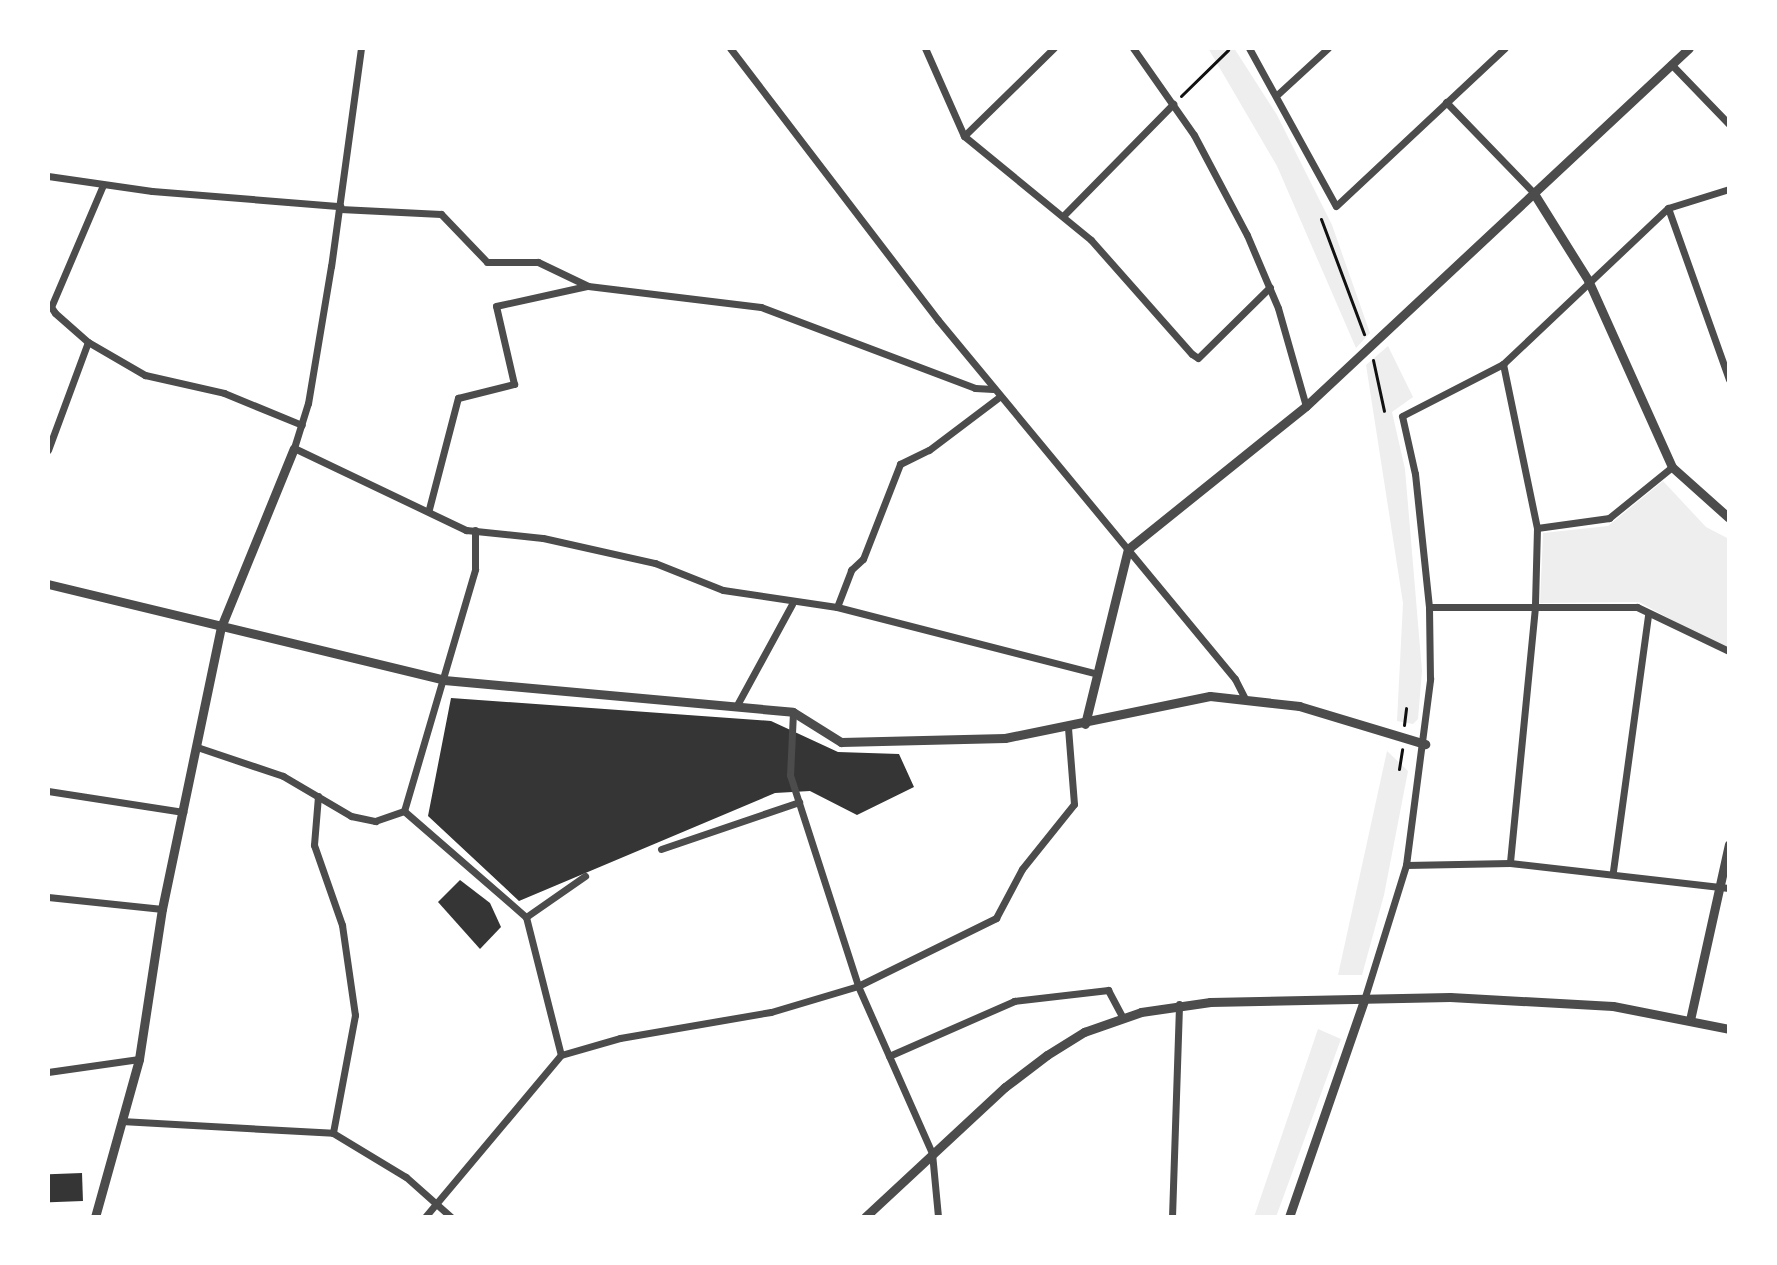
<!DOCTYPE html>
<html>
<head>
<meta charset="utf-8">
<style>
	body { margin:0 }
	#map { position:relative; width:1777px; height:1265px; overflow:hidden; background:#fff; font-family:"DM Sans",sans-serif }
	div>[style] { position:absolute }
	.green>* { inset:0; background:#eee }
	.building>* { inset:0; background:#353535; transform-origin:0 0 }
	.path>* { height:3px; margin:-1.5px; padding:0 1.5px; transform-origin:1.5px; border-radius:1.5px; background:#111 }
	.minor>* { height:7px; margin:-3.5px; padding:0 3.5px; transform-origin:3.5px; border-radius:3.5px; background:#4c4c4c }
	.tertiary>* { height:9px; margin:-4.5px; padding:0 4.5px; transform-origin:4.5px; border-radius:4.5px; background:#4c4c4c }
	span { translate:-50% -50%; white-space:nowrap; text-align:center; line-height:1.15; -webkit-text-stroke:6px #fff; paint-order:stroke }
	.frame { position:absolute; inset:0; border:50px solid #fff; pointer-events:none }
</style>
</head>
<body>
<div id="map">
	<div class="green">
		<div style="clip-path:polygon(1208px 48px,1234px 48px,1277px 115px,1332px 225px,1370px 333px,1356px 348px,1277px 166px)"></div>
		<div style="clip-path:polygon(1388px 346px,1413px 397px,1392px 412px,1405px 469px,1422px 671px,1418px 719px,1413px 724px,1397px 721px,1403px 603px,1366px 365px)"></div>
		<div style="clip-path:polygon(1663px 481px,1706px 527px,1729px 539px,1729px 651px,1639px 602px,1540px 603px,1543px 533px,1608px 526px)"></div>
		<div style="clip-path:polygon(1387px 751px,1408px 771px,1384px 895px,1362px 975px,1338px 975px)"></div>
		<div style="clip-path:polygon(1318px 1029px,1341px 1039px,1276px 1217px,1254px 1217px)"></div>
	</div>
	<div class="building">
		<div style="clip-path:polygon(451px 698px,771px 721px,838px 752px,899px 754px,914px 787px,857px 815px,810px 791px,775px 793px,519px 901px,428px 816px)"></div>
		<div style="clip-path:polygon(460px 880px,490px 903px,501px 927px,480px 949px,438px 902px)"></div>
		<div style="left:82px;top:1173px;width:28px;height:33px;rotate:88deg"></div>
	</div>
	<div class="path">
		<div style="left:1181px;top:96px;width:66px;rotate:-44.4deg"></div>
		<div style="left:1321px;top:219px;width:123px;rotate:69.5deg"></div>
		<div style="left:1373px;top:360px;width:52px;rotate:77.8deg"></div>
		<div style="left:1404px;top:725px;width:17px;rotate:-83deg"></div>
		<div style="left:1399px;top:769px;width:20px;rotate:-81deg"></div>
	</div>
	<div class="minor">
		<div style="left:361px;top:48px;width:220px;rotate:97.8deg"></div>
		<div style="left:331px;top:266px;width:139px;rotate:99.5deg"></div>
		<div style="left:308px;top:403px;width:47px;rotate:107.3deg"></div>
		<div style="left:294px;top:448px;width:191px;rotate:25.5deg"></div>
		<div style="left:466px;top:530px;width:77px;rotate:5.9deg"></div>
		<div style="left:543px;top:538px;width:115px;rotate:12.6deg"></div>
		<div style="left:655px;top:563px;width:73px;rotate:21.7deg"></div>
		<div style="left:723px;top:590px;width:115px;rotate:8.5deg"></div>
		<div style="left:837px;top:607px;width:265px;rotate:14.4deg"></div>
		<div style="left:730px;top:48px;width:342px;rotate:52.6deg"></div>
		<div style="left:938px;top:320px;width:466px;rotate:50.4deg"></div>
		<div style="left:1235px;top:679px;width:20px;rotate:63deg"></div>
		<div style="left:925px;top:48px;width:96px;rotate:66.1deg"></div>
		<div style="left:964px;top:136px;width:164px;rotate:39.3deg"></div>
		<div style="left:1091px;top:240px;width:152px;rotate:48.5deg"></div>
		<div style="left:1192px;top:354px;width:7px;rotate:34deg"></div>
		<div style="left:1198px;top:358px;width:101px;rotate:-44.6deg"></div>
		<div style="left:1133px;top:48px;width:106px;rotate:55deg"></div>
		<div style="left:1194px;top:135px;width:113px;rotate:62.1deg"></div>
		<div style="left:1247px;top:235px;width:79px;rotate:67deg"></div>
		<div style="left:1278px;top:308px;width:102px;rotate:74.1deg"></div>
		<div style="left:1249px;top:48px;width:180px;rotate:61.2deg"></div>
		<div style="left:1336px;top:206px;width:231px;rotate:-43.1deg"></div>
		<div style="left:1671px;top:64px;width:83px;rotate:46deg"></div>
		<div style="left:1278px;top:94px;width:68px;rotate:-42.6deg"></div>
		<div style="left:1446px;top:102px;width:125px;rotate:46deg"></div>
		<div style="left:964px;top:136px;width:126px;rotate:-44.4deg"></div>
		<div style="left:48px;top:176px;width:105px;rotate:8.2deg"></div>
		<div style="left:152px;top:191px;width:189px;rotate:4.6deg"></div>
		<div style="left:103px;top:185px;width:133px;rotate:113.1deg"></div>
		<div style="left:51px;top:307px;width:7px;rotate:56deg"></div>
		<div style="left:55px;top:313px;width:44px;rotate:41.3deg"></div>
		<div style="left:88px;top:342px;width:66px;rotate:30.1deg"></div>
		<div style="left:145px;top:375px;width:81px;rotate:12.8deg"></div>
		<div style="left:224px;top:393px;width:84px;rotate:22.3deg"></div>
		<div style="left:1668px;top:208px;width:182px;rotate:70.4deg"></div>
		<div style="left:340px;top:209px;width:101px;rotate:2.8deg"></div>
		<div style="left:441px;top:214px;width:66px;rotate:46.2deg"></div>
		<div style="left:487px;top:262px;width:51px"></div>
		<div style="left:538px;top:262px;width:55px;rotate:25.6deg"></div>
		<div style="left:588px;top:286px;width:174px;rotate:6.9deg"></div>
		<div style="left:761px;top:307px;width:229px;rotate:20.7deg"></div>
		<div style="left:975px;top:388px;width:18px;rotate:3deg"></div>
		<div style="left:1064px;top:215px;width:156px;rotate:-45.5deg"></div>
		<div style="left:1503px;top:364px;width:167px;rotate:78.3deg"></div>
		<div style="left:1537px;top:528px;width:79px;rotate:91.5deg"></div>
		<div style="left:1535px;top:607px;width:257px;rotate:95.6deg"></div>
		<div style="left:48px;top:450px;width:115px;rotate:-69.7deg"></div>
		<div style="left:429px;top:509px;width:115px;rotate:-75.4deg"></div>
		<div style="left:458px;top:398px;width:58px;rotate:-14deg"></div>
		<div style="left:514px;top:384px;width:80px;rotate:-103deg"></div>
		<div style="left:496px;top:306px;width:93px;rotate:-12.4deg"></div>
		<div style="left:1537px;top:528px;width:73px;rotate:-7.9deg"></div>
		<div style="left:1609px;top:518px;width:81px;rotate:-39deg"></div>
		<div style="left:837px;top:607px;width:40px;rotate:-69deg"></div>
		<div style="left:851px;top:570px;width:16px;rotate:-43deg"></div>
		<div style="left:863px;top:559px;width:102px;rotate:-68.7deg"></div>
		<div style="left:900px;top:464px;width:32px;rotate:-26deg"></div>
		<div style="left:929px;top:450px;width:88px;rotate:-37.1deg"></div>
		<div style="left:1429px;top:607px;width:208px"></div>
		<div style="left:1637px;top:607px;width:102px;rotate:25.6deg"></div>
		<div style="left:737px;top:705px;width:115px;rotate:-61.4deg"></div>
		<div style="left:793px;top:712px;width:63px;rotate:92.7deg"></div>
		<div style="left:790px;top:775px;width:222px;rotate:72.1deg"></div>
		<div style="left:858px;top:986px;width:183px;rotate:66.1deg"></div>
		<div style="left:932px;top:1153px;width:64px;rotate:84.6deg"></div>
		<div style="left:197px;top:747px;width:91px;rotate:18.6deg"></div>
		<div style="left:283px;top:776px;width:79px;rotate:30.5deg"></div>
		<div style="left:351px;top:816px;width:25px;rotate:12deg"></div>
		<div style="left:375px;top:821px;width:31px;rotate:-19deg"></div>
		<div style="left:48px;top:791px;width:137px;rotate:8.8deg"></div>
		<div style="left:318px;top:796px;width:49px;rotate:94.7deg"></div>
		<div style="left:314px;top:845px;width:85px;rotate:70.7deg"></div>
		<div style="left:342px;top:925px;width:91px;rotate:81.8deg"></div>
		<div style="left:355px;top:1015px;width:120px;rotate:100.6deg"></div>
		<div style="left:404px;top:811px;width:162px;rotate:41deg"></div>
		<div style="left:526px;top:917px;width:142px;rotate:75.8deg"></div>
		<div style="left:404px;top:811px;width:252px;rotate:-73.6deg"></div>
		<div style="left:475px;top:569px;width:39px;rotate:-90deg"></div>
		<div style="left:661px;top:849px;width:146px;rotate:-18.8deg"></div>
		<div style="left:1406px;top:865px;width:188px;rotate:-82.6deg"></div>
		<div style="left:1430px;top:679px;width:72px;rotate:-90.8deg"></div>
		<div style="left:1429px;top:607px;width:134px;rotate:-96deg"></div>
		<div style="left:1415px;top:474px;width:59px;rotate:-102.6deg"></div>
		<div style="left:1402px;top:416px;width:114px;rotate:-27.2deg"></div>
		<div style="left:1503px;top:364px;width:227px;rotate:-43.4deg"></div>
		<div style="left:1668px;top:208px;width:64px;rotate:-17.3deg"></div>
		<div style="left:1613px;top:871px;width:259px;rotate:-82.2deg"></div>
		<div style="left:48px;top:897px;width:115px;rotate:6deg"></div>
		<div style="left:526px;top:917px;width:72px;rotate:-34.8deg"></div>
		<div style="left:1364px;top:1000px;width:141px;rotate:-72.7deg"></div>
		<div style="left:1406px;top:865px;width:104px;rotate:-1.1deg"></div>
		<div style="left:1510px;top:863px;width:220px;rotate:6.5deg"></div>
		<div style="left:889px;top:1056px;width:137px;rotate:-23.7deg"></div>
		<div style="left:1014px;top:1001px;width:95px;rotate:-6.7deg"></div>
		<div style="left:1108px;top:990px;width:32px;rotate:62deg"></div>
		<div style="left:48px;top:1072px;width:92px;rotate:-8.1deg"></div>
		<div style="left:121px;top:1121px;width:212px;rotate:3.2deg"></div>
		<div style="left:333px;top:1133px;width:85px;rotate:31.1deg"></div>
		<div style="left:406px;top:1177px;width:60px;rotate:41.6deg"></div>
		<div style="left:425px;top:1217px;width:212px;rotate:-50deg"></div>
		<div style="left:561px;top:1055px;width:61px;rotate:-16.1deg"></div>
		<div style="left:620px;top:1038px;width:153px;rotate:-9.8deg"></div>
		<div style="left:771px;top:1012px;width:91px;rotate:-16.6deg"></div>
		<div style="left:858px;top:986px;width:154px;rotate:-26.2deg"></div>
		<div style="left:996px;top:918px;width:55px;rotate:-62deg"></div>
		<div style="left:1022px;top:869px;width:83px;rotate:-51.3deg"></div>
		<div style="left:1074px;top:804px;width:76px;rotate:-94.5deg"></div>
		<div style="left:1172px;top:1217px;width:213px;rotate:-88.1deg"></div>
	</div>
	<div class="tertiary">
		<div style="left:1533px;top:192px;width:104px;rotate:58deg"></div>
		<div style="left:1588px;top:280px;width:205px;rotate:65.8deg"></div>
		<div style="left:1672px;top:467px;width:76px;rotate:41.8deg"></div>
		<div style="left:48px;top:584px;width:407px;rotate:13.6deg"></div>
		<div style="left:444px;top:680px;width:350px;rotate:5.2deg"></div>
		<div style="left:793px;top:712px;width:57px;rotate:32deg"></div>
		<div style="left:841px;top:742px;width:164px;rotate:-1.4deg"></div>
		<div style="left:1005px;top:738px;width:209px;rotate:-11.6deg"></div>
		<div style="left:1210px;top:696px;width:90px;rotate:6.4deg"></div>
		<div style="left:1299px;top:706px;width:132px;rotate:16.8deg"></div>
		<div style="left:1085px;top:724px;width:180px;rotate:-76.2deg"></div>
		<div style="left:1128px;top:549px;width:228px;rotate:-38.8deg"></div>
		<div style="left:1306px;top:406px;width:524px;rotate:-43.07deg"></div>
		<div style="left:1690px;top:1020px;width:180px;rotate:-77.5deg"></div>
		<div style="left:95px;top:1217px;width:164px;rotate:-74.4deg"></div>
		<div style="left:139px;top:1059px;width:152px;rotate:-81.3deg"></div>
		<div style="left:162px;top:909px;width:288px;rotate:-78.2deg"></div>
		<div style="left:221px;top:627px;width:193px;rotate:-67.8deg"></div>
		<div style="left:865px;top:1217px;width:191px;rotate:-42.9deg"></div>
		<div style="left:1005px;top:1087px;width:53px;rotate:-37.3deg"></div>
		<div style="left:1047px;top:1055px;width:44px;rotate:-31.9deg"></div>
		<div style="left:1084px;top:1032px;width:60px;rotate:-19.3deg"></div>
		<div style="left:1141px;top:1012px;width:70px;rotate:-8.2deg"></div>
		<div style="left:1210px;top:1002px;width:240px;rotate:-1.2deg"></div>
		<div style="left:1450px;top:997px;width:163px;rotate:3.2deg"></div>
		<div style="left:1613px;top:1006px;width:118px;rotate:11.2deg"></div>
		<div style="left:1289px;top:1217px;width:230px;rotate:-70.9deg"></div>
	</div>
	<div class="frame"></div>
</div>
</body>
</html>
